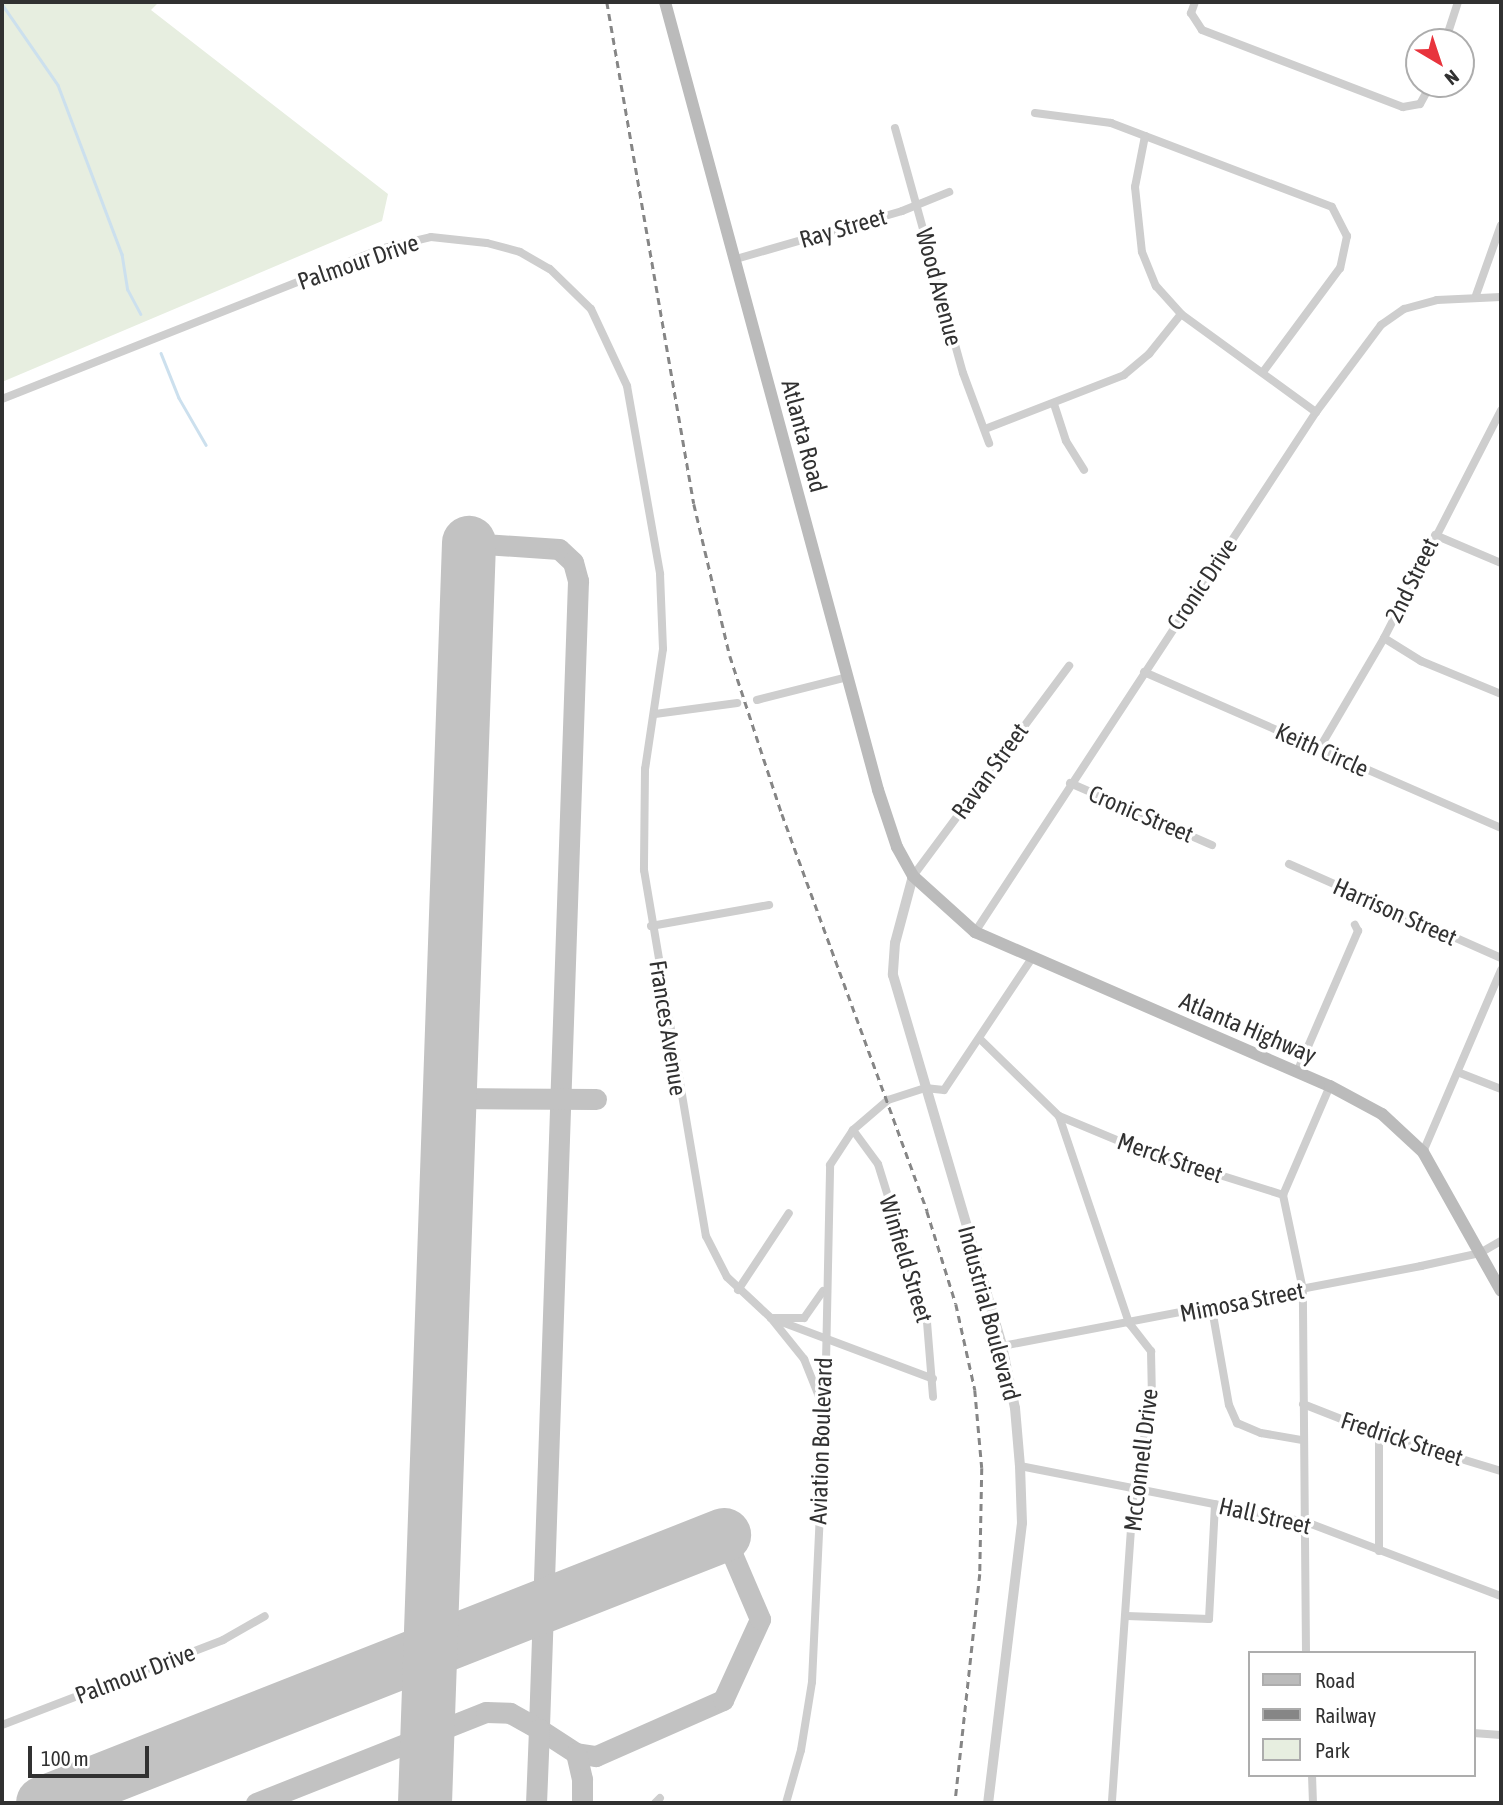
<!DOCTYPE html>
<html>
<head>
<meta charset="utf-8">
<style>
	body { margin:0 }
	#map { position:relative; width:1503px; height:1805px; overflow:hidden; background:#fff; font-family:"Asap Condensed",sans-serif }
	div>[style] { position:absolute }
	.green>* { inset:0; background:#e7eee0 }
	.stream>* { height:2.5px; margin:-1.25px; padding:0 1.25px; transform-origin:1.25px; border-radius:1.25px; background:#cce0ee }
	.taxiway>* { height:21px; margin:-10.5px; padding:0 10.5px; transform-origin:10.5px; border-radius:10.5px; background:#c2c2c2 }
	.runway>* { height:54px; margin:-27px; padding:0 27px; transform-origin:27px; border-radius:27px; background:#c2c2c2 }
	.minor>* { height:8px; margin:-4px; padding:0 4px; transform-origin:4px; border-radius:4px; background:#cecece }
	.tertiary>* { height:10px; margin:-5px; padding:0 5px; transform-origin:5px; border-radius:5px; background:#cecece }
	.secondary>* { height:12px; margin:-6px; padding:0 6px; transform-origin:6px; border-radius:6px; background:#bbb }
	.rail>* { height:2.5px; margin-top:-1.25px; transform-origin:0; background:repeating-linear-gradient(90deg,#868686 0 7px,transparent 0 12px) }
	span { translate:-50% -50%; white-space:nowrap; text-align:center; line-height:1.15; -webkit-text-stroke:7px #fff; paint-order:stroke }
	.street-label { font-size:24px; color:#313131 }
	.frame { position:absolute; inset:0; border:4px solid #313131; pointer-events:none }
	.legend { position:absolute; left:1248px; top:1651px; width:228px; height:126px; box-sizing:border-box; background:#fff; border:2px solid #adadad; margin:0; padding:9px 12px; list-style:none; font-size:21px; color:#313131 }
	.legend li { display:flex; align-items:center; gap:14px; height:35px }
	.legend b { width:35px; border:2px solid #adadad }
	.north { position:absolute; left:1405px; top:28px; width:70px; height:70px; box-sizing:border-box; background:#fff; border:2px solid #adadad; border-radius:50%; rotate:141deg; font-size:19px; font-weight:700; line-height:28px; text-align:center; color:#313131 }
	.north::after { content:''; display:block; margin:auto; width:24px; height:32px; background:#e8343d; clip-path:polygon(50% 0,100% 100%,50% 72%,0 100%) }
	.scale { position:absolute; left:28px; top:1746px; width:121px; height:32px; box-sizing:border-box; border:4px solid #313131; border-top:0; padding-left:9px; font-size:21px; line-height:24px; white-space:nowrap; color:#313131; -webkit-text-stroke:5px #fff; paint-order:stroke }
</style>
</head>
<body>
<div id="map">
	<div class="green">
		<div style="clip-path:polygon(2px 2px,159px 2px,151px 10px,388px 194px,382px 221px,2px 382px)"></div>
	</div>
	<div class="stream">
		<div style="left:2px;top:4px;width:98px;rotate:55.3deg"></div>
		<div style="left:58px;top:85px;width:181px;rotate:69.3deg"></div>
		<div style="left:122px;top:254px;width:36px;rotate:81deg"></div>
		<div style="left:128px;top:290px;width:27px;rotate:62deg"></div>
		<div style="left:161px;top:353px;width:48px;rotate:68.2deg"></div>
		<div style="left:179px;top:398px;width:54px;rotate:60.1deg"></div>
	</div>
	<div class="taxiway">
		<div style="left:469px;top:543px;width:90px;rotate:3.8deg"></div>
		<div style="left:559px;top:549px;width:19px;rotate:43deg"></div>
		<div style="left:573px;top:562px;width:20px;rotate:75deg"></div>
		<div style="left:578px;top:581px;width:1149px;rotate:91.95deg"></div>
		<div style="left:539px;top:1729px;width:44px;rotate:33deg"></div>
		<div style="left:576px;top:1753px;width:20px;rotate:9deg"></div>
		<div style="left:596px;top:1756px;width:139px;rotate:-23.8deg"></div>
		<div style="left:723px;top:1700px;width:89px;rotate:-65.4deg"></div>
		<div style="left:760px;top:1619px;width:91px;rotate:-113.2deg"></div>
		<div style="left:451px;top:1098px;width:145px;rotate:0.4deg"></div>
		<div style="left:576px;top:1753px;width:27px;rotate:77deg"></div>
		<div style="left:582px;top:1779px;width:24px;rotate:90deg"></div>
		<div style="left:256px;top:1803px;width:247px;rotate:-21.6deg"></div>
		<div style="left:486px;top:1712px;width:24px;rotate:2deg"></div>
		<div style="left:510px;top:1713px;width:33px;rotate:29deg"></div>
		<div style="left:539px;top:1729px;width:74px;rotate:92.3deg"></div>
	</div>
	<div class="runway">
		<div style="left:43px;top:1803px;width:732px;rotate:-21.48deg"></div>
		<div style="left:425px;top:1803px;width:1261px;rotate:-88deg"></div>
	</div>
	<div class="minor">
		<div style="left:1195px;top:2px;width:12px;rotate:110deg"></div>
		<div style="left:1191px;top:13px;width:20px;rotate:57deg"></div>
		<div style="left:1202px;top:30px;width:215px;rotate:21deg"></div>
		<div style="left:1403px;top:107px;width:17px;rotate:-10deg"></div>
		<div style="left:1420px;top:104px;width:23px;rotate:-61deg"></div>
		<div style="left:1445px;top:42px;width:42px;rotate:-72deg"></div>
		<div style="left:1035px;top:113px;width:77px;rotate:7.5deg"></div>
		<div style="left:1111px;top:123px;width:236px;rotate:20.8deg"></div>
		<div style="left:1332px;top:207px;width:33px;rotate:63deg"></div>
		<div style="left:1347px;top:236px;width:33px;rotate:102deg"></div>
		<div style="left:1340px;top:268px;width:129px;rotate:126.5deg"></div>
		<div style="left:895px;top:128px;width:254px;rotate:74.5deg"></div>
		<div style="left:963px;top:373px;width:75px;rotate:69.6deg"></div>
		<div style="left:1145px;top:136px;width:52px;rotate:101.1deg"></div>
		<div style="left:1135px;top:187px;width:65px;rotate:83.9deg"></div>
		<div style="left:1142px;top:252px;width:37px;rotate:68deg"></div>
		<div style="left:1156px;top:286px;width:38px;rotate:48deg"></div>
		<div style="left:1181px;top:314px;width:167px;rotate:36deg"></div>
		<div style="left:736px;top:259px;width:173px;rotate:-16.1deg"></div>
		<div style="left:902px;top:211px;width:51px;rotate:-22deg"></div>
		<div style="left:1475px;top:298px;width:77px;rotate:-70.4deg"></div>
		<div style="left:2px;top:399px;width:407px;rotate:-21.6deg"></div>
		<div style="left:380px;top:249px;width:52px;rotate:-13.2deg"></div>
		<div style="left:431px;top:237px;width:56px;rotate:6.1deg"></div>
		<div style="left:487px;top:243px;width:34px;rotate:15deg"></div>
		<div style="left:520px;top:252px;width:34px;rotate:30deg"></div>
		<div style="left:550px;top:269px;width:57px;rotate:44.3deg"></div>
		<div style="left:591px;top:309px;width:85px;rotate:64.9deg"></div>
		<div style="left:627px;top:386px;width:191px;rotate:80deg"></div>
		<div style="left:660px;top:574px;width:75px;rotate:87.7deg"></div>
		<div style="left:663px;top:649px;width:121px;rotate:98.5deg"></div>
		<div style="left:645px;top:769px;width:101px;rotate:90.6deg"></div>
		<div style="left:644px;top:870px;width:371px;rotate:80.4deg"></div>
		<div style="left:706px;top:1236px;width:46px;rotate:62.9deg"></div>
		<div style="left:727px;top:1277px;width:60px;rotate:43deg"></div>
		<div style="left:771px;top:1318px;width:173px;rotate:20.6deg"></div>
		<div style="left:1054px;top:404px;width:39px;rotate:72deg"></div>
		<div style="left:1066px;top:441px;width:34px;rotate:58deg"></div>
		<div style="left:985px;top:429px;width:149px;rotate:-21.2deg"></div>
		<div style="left:1124px;top:375px;width:33px;rotate:-40deg"></div>
		<div style="left:1149px;top:354px;width:51px;rotate:-51.3deg"></div>
		<div style="left:1435px;top:535px;width:72px;rotate:23deg"></div>
		<div style="left:1384px;top:638px;width:44px;rotate:31.9deg"></div>
		<div style="left:1421px;top:661px;width:87px;rotate:22.4deg"></div>
		<div style="left:1144px;top:672px;width:390px;rotate:23.6deg"></div>
		<div style="left:757px;top:700px;width:93px;rotate:-14.3deg"></div>
		<div style="left:655px;top:714px;width:83px;rotate:-7.6deg"></div>
		<div style="left:1319px;top:749px;width:129px;rotate:-59.6deg"></div>
		<div style="left:1384px;top:638px;width:256px;rotate:-62.8deg"></div>
		<div style="left:1070px;top:783px;width:155px;rotate:23.6deg"></div>
		<div style="left:1289px;top:864px;width:232px;rotate:23.9deg"></div>
		<div style="left:913px;top:876px;width:262px;rotate:-53.4deg"></div>
		<div style="left:651px;top:926px;width:120px;rotate:-10.1deg"></div>
		<div style="left:975px;top:932px;width:622px;rotate:-56.74deg"></div>
		<div style="left:1316px;top:412px;width:109px;rotate:-53.2deg"></div>
		<div style="left:1381px;top:325px;width:28px;rotate:-35deg"></div>
		<div style="left:1404px;top:309px;width:34px;rotate:-15deg"></div>
		<div style="left:1437px;top:300px;width:64px;rotate:-2.7deg"></div>
		<div style="left:980px;top:1039px;width:110px;rotate:44.3deg"></div>
		<div style="left:1059px;top:1116px;width:219px;rotate:71.3deg"></div>
		<div style="left:1129px;top:1323px;width:36px;rotate:52deg"></div>
		<div style="left:1151px;top:1351px;width:48px;rotate:88.8deg"></div>
		<div style="left:1152px;top:1399px;width:89px;rotate:101.7deg"></div>
		<div style="left:1134px;top:1486px;width:318px;rotate:94deg"></div>
		<div style="left:1297px;top:1072px;width:154px;rotate:-66.6deg"></div>
		<div style="left:1358px;top:931px;width:7px;rotate:-117deg"></div>
		<div style="left:1460px;top:1073px;width:44px;rotate:21.3deg"></div>
		<div style="left:1059px;top:1116px;width:91px;rotate:22.6deg"></div>
		<div style="left:1143px;top:1151px;width:147px;rotate:17.4deg"></div>
		<div style="left:853px;top:1130px;width:42px;rotate:53.7deg"></div>
		<div style="left:878px;top:1164px;width:165px;rotate:72.8deg"></div>
		<div style="left:927px;top:1322px;width:75px;rotate:85.4deg"></div>
		<div style="left:1423px;top:1152px;width:198px;rotate:-66.8deg"></div>
		<div style="left:738px;top:1290px;width:92px;rotate:-56.5deg"></div>
		<div style="left:823px;top:1291px;width:33px;rotate:125deg"></div>
		<div style="left:804px;top:1318px;width:33px;rotate:180deg"></div>
		<div style="left:771px;top:1318px;width:53px;rotate:51.2deg"></div>
		<div style="left:804px;top:1359px;width:54px;rotate:68.2deg"></div>
		<div style="left:1212px;top:1309px;width:97px;rotate:80deg"></div>
		<div style="left:1229px;top:1405px;width:20px;rotate:66deg"></div>
		<div style="left:1237px;top:1423px;width:26px;rotate:23deg"></div>
		<div style="left:1261px;top:1433px;width:42px;rotate:9.7deg"></div>
		<div style="left:1002px;top:1346px;width:427px;rotate:-10.8deg"></div>
		<div style="left:1421px;top:1266px;width:60px;rotate:-12.4deg"></div>
		<div style="left:1480px;top:1253px;width:24px;rotate:-30deg"></div>
		<div style="left:1303px;top:1404px;width:82px;rotate:21.5deg"></div>
		<div style="left:1379px;top:1434px;width:127px;rotate:16.9deg"></div>
		<div style="left:1379px;top:1434px;width:117px;rotate:90deg"></div>
		<div style="left:1020px;top:1466px;width:291px;rotate:11.1deg"></div>
		<div style="left:1306px;top:1522px;width:209px;rotate:20.8deg"></div>
		<div style="left:1127px;top:1616px;width:82px;rotate:2.1deg"></div>
		<div style="left:1209px;top:1619px;width:115px;rotate:-87deg"></div>
		<div style="left:1306px;top:1653px;width:363px;rotate:-90.5deg"></div>
		<div style="left:1303px;top:1290px;width:97px;rotate:-101.9deg"></div>
		<div style="left:1283px;top:1195px;width:119px;rotate:-66.7deg"></div>
		<div style="left:2px;top:1725px;width:237px;rotate:-21deg"></div>
		<div style="left:223px;top:1640px;width:48px;rotate:-29.7deg"></div>
		<div style="left:1473px;top:1733px;width:28px;rotate:4deg"></div>
		<div style="left:1312px;top:1775px;width:28px;rotate:88deg"></div>
		<div style="left:655px;top:1803px;width:7px;rotate:-45deg"></div>
		<div style="left:786px;top:1803px;width:55px;rotate:-74.2deg"></div>
		<div style="left:801px;top:1750px;width:69px;rotate:-80.8deg"></div>
		<div style="left:812px;top:1682px;width:272px;rotate:-87.3deg"></div>
		<div style="left:825px;top:1410px;width:245px;rotate:-88.8deg"></div>
		<div style="left:830px;top:1165px;width:42px;rotate:-56.7deg"></div>
		<div style="left:853px;top:1130px;width:46px;rotate:-40.6deg"></div>
		<div style="left:888px;top:1100px;width:39px;rotate:-18deg"></div>
		<div style="left:925px;top:1088px;width:19px;rotate:6deg"></div>
		<div style="left:944px;top:1090px;width:159px;rotate:-56.3deg"></div>
	</div>
	<div class="tertiary">
		<div style="left:913px;top:876px;width:69px;rotate:105deg"></div>
		<div style="left:895px;top:943px;width:32px;rotate:94deg"></div>
		<div style="left:893px;top:975px;width:387px;rotate:73.6deg"></div>
		<div style="left:1002px;top:1346px;width:63px;rotate:78.2deg"></div>
		<div style="left:1015px;top:1408px;width:58px;rotate:85.1deg"></div>
		<div style="left:1020px;top:1466px;width:57px;rotate:88deg"></div>
		<div style="left:1022px;top:1523px;width:282px;rotate:96.9deg"></div>
	</div>
	<div class="secondary">
		<div style="left:665px;top:2px;width:816px;rotate:74.87deg"></div>
		<div style="left:878px;top:790px;width:60px;rotate:71.6deg"></div>
		<div style="left:897px;top:847px;width:33px;rotate:61deg"></div>
		<div style="left:913px;top:876px;width:84px;rotate:42.1deg"></div>
		<div style="left:975px;top:932px;width:387px;rotate:23.5deg"></div>
		<div style="left:1330px;top:1086px;width:59px;rotate:28.3deg"></div>
		<div style="left:1382px;top:1114px;width:56px;rotate:42.8deg"></div>
		<div style="left:1423px;top:1152px;width:159px;rotate:60.7deg"></div>
	</div>
	<div class="rail">
		<div style="left:607px;top:2px;width:509px;rotate:80.17deg"></div>
		<div style="left:694px;top:504px;width:156px;rotate:76.7deg"></div>
		<div style="left:730px;top:656px;width:166px;rotate:71.8deg"></div>
		<div style="left:782px;top:814px;width:423px;rotate:69.9deg"></div>
		<div style="left:927px;top:1211px;width:97px;rotate:72.7deg"></div>
		<div style="left:956px;top:1304px;width:88px;rotate:77.5deg"></div>
		<div style="left:975px;top:1390px;width:78px;rotate:84.9deg"></div>
		<div style="left:982px;top:1468px;width:106px;rotate:91.1deg"></div>
		<div style="left:980px;top:1574px;width:230px;rotate:96.2deg"></div>
	</div>
	<div class="street-label">
		<span style="left:843px;top:228px;rotate:-16deg">Ray Street</span>
		<span style="left:358px;top:262px;rotate:-19deg">Palmour Drive</span>
		<span style="left:939px;top:287px;rotate:75deg">Wood Avenue</span>
		<span style="left:804px;top:436px;rotate:75deg">Atlanta Road</span>
		<span style="left:1412px;top:580px;rotate:-64deg">2nd Street</span>
		<span style="left:1202px;top:584px;rotate:-56deg">Cronic Drive</span>
		<span style="left:1322px;top:750px;rotate:24deg">Keith Circle</span>
		<span style="left:990px;top:771px;rotate:-54deg">Ravan Street</span>
		<span style="left:1141px;top:814px;rotate:23deg">Cronic Street</span>
		<span style="left:1395px;top:912px;rotate:24deg">Harrison Street</span>
		<span style="left:668px;top:1028px;rotate:81deg">Frances Avenue</span>
		<span style="left:1248px;top:1028px;rotate:23deg">Atlanta Highway</span>
		<span style="left:1170px;top:1158px;rotate:19deg">Merck Street</span>
		<span style="left:906px;top:1259px;rotate:73deg">Winfield Street</span>
		<span style="left:1242px;top:1302px;rotate:-11deg">Mimosa Street</span>
		<span style="left:989px;top:1313px;rotate:75deg">Industrial Boulevard</span>
		<span style="left:1402px;top:1439px;rotate:18deg">Fredrick Street</span>
		<span style="left:821px;top:1441px;rotate:-88deg">Aviation Boulevard</span>
		<span style="left:1141px;top:1460px;rotate:-83deg">McConnell Drive</span>
		<span style="left:1265px;top:1516px;rotate:13deg">Hall Street</span>
		<span style="left:135px;top:1674px;rotate:-21deg">Palmour Drive</span>
	</div>
	<div class="frame"></div>
	<ul class="legend">
	<li><b style="height:9px;background:#bbb"></b>Road</li>
	<li><b style="height:9px;background:#868686"></b>Railway</li>
	<li><b style="height:19px;background:#e7eee0"></b>Park</li>
	</ul>
	<div class="north">N</div>
	<div class="scale">100 m</div>
</div>
</body>
</html>
